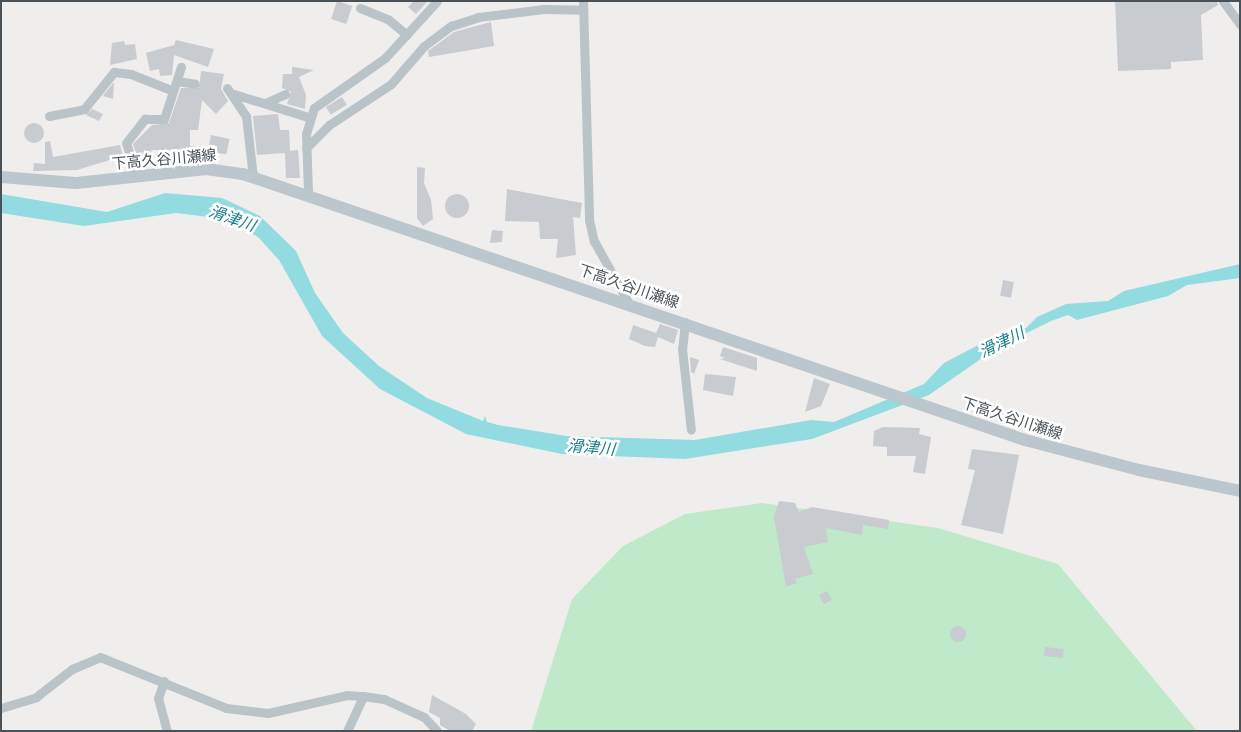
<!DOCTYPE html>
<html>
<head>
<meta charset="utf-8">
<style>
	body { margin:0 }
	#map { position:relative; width:1241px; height:732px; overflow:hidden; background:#f0eded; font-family:Helvetica,"Noto Sans JP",sans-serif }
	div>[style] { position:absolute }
	.green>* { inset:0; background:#c0e9ca }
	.water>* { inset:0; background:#92dbe1 }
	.building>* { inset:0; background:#c8cbcf; transform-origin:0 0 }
	.round { border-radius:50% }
	.minor>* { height:9px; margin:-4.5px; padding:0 4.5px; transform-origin:4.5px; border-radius:4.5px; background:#bac3c8 }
	.secondary>* { height:12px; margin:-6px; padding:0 6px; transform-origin:6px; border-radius:6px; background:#bbc6cd }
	span { translate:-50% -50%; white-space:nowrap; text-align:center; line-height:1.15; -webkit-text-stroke:5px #fff; paint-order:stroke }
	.street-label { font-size:15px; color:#485258 }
	.water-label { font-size:16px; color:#1b818a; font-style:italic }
	.frame { position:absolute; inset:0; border:2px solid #485258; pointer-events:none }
</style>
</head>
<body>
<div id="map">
	<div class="green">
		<div style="clip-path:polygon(762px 503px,938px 528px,1058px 564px,1197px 731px,531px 731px,572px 599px,623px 546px,685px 514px)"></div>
	</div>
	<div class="water">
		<div style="clip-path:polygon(165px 193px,222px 198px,260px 216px,296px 251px,315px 293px,343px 333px,379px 366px,427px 398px,483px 421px,485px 416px,487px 422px,498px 425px,566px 436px,695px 440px,811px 420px,834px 422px,924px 384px,944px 363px,1007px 330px,1026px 328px,1037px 317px,1066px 304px,1108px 301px,1124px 291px,1240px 264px,1240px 278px,1187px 285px,1168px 296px,1077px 320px,1068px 315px,1051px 321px,998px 347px,929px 395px,812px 439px,685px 459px,562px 454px,466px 434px,380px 389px,322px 336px,279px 260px,258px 237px,226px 219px,176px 213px,84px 226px,1px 213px,1px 194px,107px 212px)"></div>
	</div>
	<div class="building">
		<div style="left:337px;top:1px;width:16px;height:19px;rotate:18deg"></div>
		<div style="clip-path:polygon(414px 1px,428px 1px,416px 14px,408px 7px)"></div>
		<div style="clip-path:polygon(1115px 1px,1217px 1px,1218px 5px,1201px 15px,1203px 60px,1171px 62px,1171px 69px,1118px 71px)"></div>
		<div style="clip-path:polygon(491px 22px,494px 46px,429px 57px,428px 51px,454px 32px)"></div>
		<div style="clip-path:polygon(176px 40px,214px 49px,208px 67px,174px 55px,172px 75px,160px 76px,159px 69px,150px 71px,146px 53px,174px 45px)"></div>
		<div style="clip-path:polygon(124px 41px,125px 45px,135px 44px,137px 59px,110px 65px,112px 43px)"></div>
		<div style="clip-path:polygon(292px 67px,314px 70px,299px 77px,306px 95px,305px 109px,287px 104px,291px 92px,282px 88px,283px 74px,292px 74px)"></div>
		<div style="clip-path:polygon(201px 71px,224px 74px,221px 89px,228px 101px,216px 114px,202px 100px,198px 130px,190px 130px,190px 146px,203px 148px,202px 156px,187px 154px,187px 150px,151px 150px,152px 155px,137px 157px,133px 144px,152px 125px,169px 123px,181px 88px,199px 88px)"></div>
		<div style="clip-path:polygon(114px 82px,113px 99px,103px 96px,104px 94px)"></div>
		<div style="left:342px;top:97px;width:9px;height:19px;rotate:58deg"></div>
		<div style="clip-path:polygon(92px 109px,103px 114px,99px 121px,86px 115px)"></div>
		<div style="clip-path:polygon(278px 114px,280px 130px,289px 130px,290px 151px,298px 150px,300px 178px,286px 178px,285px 153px,257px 155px,253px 116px)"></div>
		<div class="round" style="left:24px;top:123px;width:20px;height:20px"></div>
		<div style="left:211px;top:135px;width:19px;height:16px;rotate:12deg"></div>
		<div style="clip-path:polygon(50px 141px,53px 157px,120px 145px,123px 156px,77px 170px,33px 171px,34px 163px,45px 164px,45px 142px)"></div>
		<div style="clip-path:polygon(417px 167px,425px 168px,424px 183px,431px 200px,433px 219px,423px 226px,417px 218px)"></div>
		<div style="clip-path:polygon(507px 189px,582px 203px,580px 218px,573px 217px,576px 255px,556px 258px,558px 239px,540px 239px,539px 222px,505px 221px)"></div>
		<div class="round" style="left:445px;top:194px;width:24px;height:24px"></div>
		<div style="clip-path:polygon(492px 230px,503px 231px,502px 242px,490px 243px)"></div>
		<div style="left:1003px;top:280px;width:11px;height:16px;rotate:10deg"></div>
		<div style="clip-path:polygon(660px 324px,678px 330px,674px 344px,658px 337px,655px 347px,645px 346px,629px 339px,633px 325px,656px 333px)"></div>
		<div style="clip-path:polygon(723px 347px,757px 358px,757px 371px,720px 359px,725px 358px,720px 356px)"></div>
		<div style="clip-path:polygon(690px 357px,699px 360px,694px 374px,691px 372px)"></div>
		<div style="clip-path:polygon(705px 374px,736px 377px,733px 396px,703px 390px)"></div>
		<div style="clip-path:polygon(814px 378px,830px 384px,821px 406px,805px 412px)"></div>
		<div style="clip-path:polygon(883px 427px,920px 428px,919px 434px,931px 437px,925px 474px,913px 472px,916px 456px,887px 456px,887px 447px,873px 446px,874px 431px)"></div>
		<div style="clip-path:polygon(972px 449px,1019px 455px,1003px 534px,961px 525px,975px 470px,968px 469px)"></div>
		<div style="clip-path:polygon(779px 501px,795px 503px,799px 512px,812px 507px,889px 520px,888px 529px,863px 525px,862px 535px,826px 528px,828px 542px,804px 547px,813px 574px,795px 579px,797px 583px,786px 587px,774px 517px)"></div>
		<div style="left:827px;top:591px;width:10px;height:9px;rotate:61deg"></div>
		<div class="round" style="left:950px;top:626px;width:16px;height:16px"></div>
		<div style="left:1045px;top:647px;width:19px;height:9px;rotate:6deg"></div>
		<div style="clip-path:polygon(432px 695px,466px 714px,476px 724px,472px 731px,450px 731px,440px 725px,440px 718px,429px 712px)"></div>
	</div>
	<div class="minor">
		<div style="left:583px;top:1px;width:219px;rotate:88.4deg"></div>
		<div style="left:589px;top:220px;width:22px;rotate:77deg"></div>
		<div style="left:594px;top:241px;width:70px;rotate:60.9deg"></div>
		<div style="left:1223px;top:1px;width:29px;rotate:54deg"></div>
		<div style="left:360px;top:8px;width:31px;rotate:22deg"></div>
		<div style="left:389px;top:20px;width:23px;rotate:40deg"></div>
		<div style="left:177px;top:81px;width:18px;rotate:9deg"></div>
		<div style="left:227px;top:88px;width:34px;rotate:56deg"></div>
		<div style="left:246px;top:116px;width:61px;rotate:83.5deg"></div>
		<div style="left:234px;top:94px;width:77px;rotate:17.3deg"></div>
		<div style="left:265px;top:103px;width:22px;rotate:-24deg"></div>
		<div style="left:49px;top:116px;width:36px;rotate:-11deg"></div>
		<div style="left:84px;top:109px;width:48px;rotate:-51deg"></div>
		<div style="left:114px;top:72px;width:17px;rotate:7deg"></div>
		<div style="left:131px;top:74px;width:43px;rotate:21.8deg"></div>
		<div style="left:306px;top:148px;width:33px;rotate:-45deg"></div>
		<div style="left:329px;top:125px;width:74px;rotate:-33.5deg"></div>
		<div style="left:391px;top:84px;width:50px;rotate:-49deg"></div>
		<div style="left:424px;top:46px;width:34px;rotate:-37deg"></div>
		<div style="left:451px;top:26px;width:28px;rotate:-18deg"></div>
		<div style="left:478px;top:17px;width:66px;rotate:-6.9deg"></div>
		<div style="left:544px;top:9px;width:39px;rotate:1deg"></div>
		<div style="left:136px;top:177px;width:35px;rotate:-106deg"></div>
		<div style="left:126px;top:143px;width:31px;rotate:-52deg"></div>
		<div style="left:145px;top:119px;width:19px"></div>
		<div style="left:164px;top:119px;width:55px;rotate:-71.9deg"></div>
		<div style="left:308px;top:193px;width:59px;rotate:-91.9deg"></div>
		<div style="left:306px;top:134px;width:27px;rotate:-73deg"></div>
		<div style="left:314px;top:108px;width:87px;rotate:-35.2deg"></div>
		<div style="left:385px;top:58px;width:77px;rotate:-47.6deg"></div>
		<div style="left:685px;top:322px;width:27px;rotate:96deg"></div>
		<div style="left:682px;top:349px;width:81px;rotate:83.7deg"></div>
		<div style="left:164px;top:681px;width:18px;rotate:109deg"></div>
		<div style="left:158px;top:698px;width:34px;rotate:75deg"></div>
		<div style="left:1px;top:708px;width:37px;rotate:-17deg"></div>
		<div style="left:36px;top:697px;width:46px;rotate:-37.9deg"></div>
		<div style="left:72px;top:669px;width:30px;rotate:-23deg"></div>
		<div style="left:100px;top:657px;width:136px;rotate:22deg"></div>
		<div style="left:226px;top:708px;width:42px;rotate:6.8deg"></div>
		<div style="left:268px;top:713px;width:81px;rotate:-12.8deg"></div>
		<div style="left:347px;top:695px;width:16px;rotate:4deg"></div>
		<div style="left:363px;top:696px;width:21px;rotate:8deg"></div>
		<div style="left:384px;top:699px;width:44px;rotate:24.2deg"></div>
		<div style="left:424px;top:717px;width:19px;rotate:47deg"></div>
		<div style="left:347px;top:731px;width:38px;rotate:-65deg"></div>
	</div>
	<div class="secondary">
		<div style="left:1px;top:177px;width:75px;rotate:4.6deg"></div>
		<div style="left:76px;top:183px;width:131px;rotate:-6.1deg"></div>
		<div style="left:206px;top:169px;width:37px;rotate:8deg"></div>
		<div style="left:243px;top:174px;width:826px;rotate:18.79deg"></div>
		<div style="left:1025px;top:440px;width:118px;rotate:14.7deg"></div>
		<div style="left:1139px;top:470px;width:103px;rotate:11.7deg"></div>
	</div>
	<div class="street-label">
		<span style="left:164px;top:159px;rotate:-5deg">下高久谷川瀬線</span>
		<span style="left:629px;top:286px;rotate:19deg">下高久谷川瀬線</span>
		<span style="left:1012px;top:418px;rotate:18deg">下高久谷川瀬線</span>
	</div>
	<div class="water-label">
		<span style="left:232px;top:219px;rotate:19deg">滑津川</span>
		<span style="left:1002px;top:343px;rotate:-26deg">滑津川</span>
		<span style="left:591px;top:448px;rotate:5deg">滑津川</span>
	</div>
	<div class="frame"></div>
</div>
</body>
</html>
